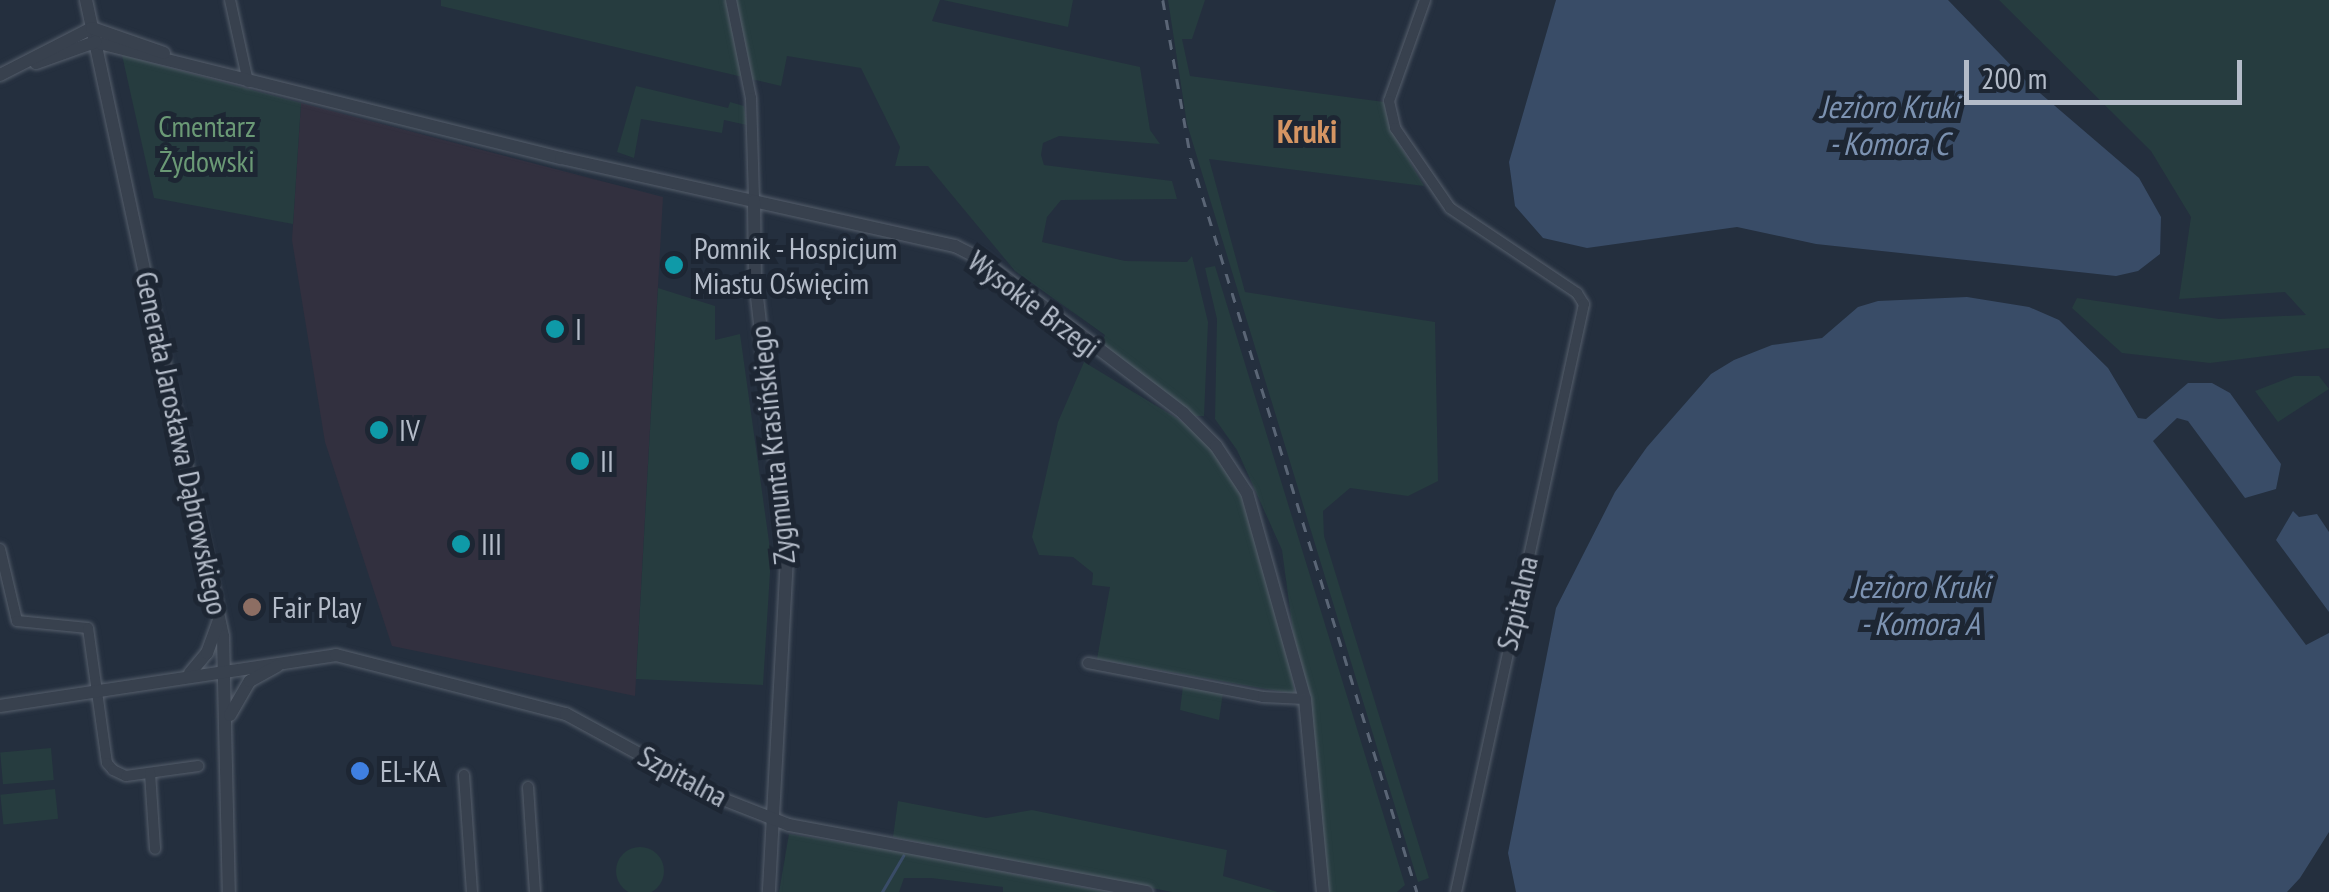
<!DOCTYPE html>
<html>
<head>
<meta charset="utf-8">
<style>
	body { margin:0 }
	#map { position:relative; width:2329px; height:892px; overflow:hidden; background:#242f3e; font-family:"PT Sans Narrow",sans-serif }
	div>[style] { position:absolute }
	.medical>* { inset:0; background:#32303f }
	.green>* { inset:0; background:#263c3f; transform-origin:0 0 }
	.round { border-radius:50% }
	.water>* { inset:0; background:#394c67 }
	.stream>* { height:2.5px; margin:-1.25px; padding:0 1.25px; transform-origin:1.25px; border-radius:1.25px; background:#394c67 }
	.roads { filter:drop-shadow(0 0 2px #565f6c) drop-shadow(0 0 2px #565f6c) }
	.minor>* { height:10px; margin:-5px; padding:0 5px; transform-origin:5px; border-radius:5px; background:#38414e }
	.tertiary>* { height:12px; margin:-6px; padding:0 6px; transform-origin:6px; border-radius:6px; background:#38414e }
	.rail>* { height:2.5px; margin-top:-1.25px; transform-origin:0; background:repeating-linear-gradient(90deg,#5a6575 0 10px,transparent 0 20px) }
	.dots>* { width:28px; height:28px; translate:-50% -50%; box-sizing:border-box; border:5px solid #1d2633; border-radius:50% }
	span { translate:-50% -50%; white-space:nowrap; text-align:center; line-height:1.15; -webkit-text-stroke:10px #1d2633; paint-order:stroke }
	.park-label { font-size:30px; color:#6b9a76 }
	.poi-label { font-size:30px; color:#b4bcc9 }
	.left { translate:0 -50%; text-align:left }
	.street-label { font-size:30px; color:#b4bcc9 }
	.water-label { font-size:32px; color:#7c92b1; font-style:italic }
	.neighbourhood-label { font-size:32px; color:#d59563; font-weight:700 }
	.scale { position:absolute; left:1964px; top:60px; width:278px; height:45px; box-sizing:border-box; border:5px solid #b4bcc9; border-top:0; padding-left:12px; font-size:30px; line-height:35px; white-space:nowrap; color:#b4bcc9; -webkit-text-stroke:8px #1d2633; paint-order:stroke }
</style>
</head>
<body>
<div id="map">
	<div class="medical">
		<div style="clip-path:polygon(301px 103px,663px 197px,635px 696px,392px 646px,325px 442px,292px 240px)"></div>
	</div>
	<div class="green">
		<div style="clip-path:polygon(441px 0,940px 0,932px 21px,1140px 67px,1150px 130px,1160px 144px,1059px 136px,1043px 143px,1041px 155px,1044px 165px,1172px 181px,1177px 199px,1061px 200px,1047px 217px,1042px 242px,1125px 261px,1187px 262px,1192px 256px,1208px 322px,1204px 416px,1194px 416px,1099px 351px,1105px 335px,1015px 271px,928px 166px,895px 166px,900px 147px,861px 68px,787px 56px,781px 86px,441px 6px)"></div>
		<div style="clip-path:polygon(943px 0,1073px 0,1068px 27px)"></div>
		<div style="clip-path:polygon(1168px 0,1205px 0,1192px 39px,1182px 39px,1190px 76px,1384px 102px,1390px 128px,1424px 186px,1209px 159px,1245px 292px,1435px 322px,1438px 481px,1408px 496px,1350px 488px,1323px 511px,1324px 536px,1429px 878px,1418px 882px,1187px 124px)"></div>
		<div style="clip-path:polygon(1999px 0,2329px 0,2329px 348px,2210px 363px,2122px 353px,2072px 308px,2077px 298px,2219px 319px,2306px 315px,2285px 292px,2179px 299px,2191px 217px,2151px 151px)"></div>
		<div style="clip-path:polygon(122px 55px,301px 103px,293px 224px,154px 198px)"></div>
		<div style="clip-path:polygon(636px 86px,728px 108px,730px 102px,744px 106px,747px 125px,724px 120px,722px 133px,641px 119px,634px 158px,617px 152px)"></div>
		<div style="clip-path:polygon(1215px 266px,1405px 885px,1397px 892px,1328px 892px,1282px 550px,1237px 450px,1215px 419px,1217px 319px,1205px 268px)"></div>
		<div style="clip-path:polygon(658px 288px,715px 306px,715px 340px,740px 334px,771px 556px,763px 685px,636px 679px)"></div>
		<div style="clip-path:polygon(1084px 362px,1216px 442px,1261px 519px,1295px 694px,1097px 659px,1110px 587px,1092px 585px,1093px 573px,1073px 557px,1039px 555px,1032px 537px,1058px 422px)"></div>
		<div style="clip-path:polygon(2294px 376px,2319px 376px,2329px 389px,2278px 422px,2255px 391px)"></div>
		<div style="clip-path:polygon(1183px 686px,1223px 693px,1219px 720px,1180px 710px)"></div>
		<div style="left:51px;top:748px;width:32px;height:51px;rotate:85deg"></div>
		<div style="left:55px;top:789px;width:30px;height:55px;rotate:84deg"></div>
		<div style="clip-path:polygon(898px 801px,986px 818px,1032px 810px,1227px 850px,1223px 876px,1278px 892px,1172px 892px,893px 837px)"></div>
		<div style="clip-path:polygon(789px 834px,890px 850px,1107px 892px,1003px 892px,1003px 887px,931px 878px,904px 878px,899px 892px,779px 892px)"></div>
		<div class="round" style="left:616px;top:847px;width:48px;height:48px"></div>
	</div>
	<div class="water">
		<div style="clip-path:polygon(1556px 0,1948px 0,2027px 82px,2139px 178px,2161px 217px,2160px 254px,2138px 271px,2116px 276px,1816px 244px,1737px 227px,1587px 248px,1543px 238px,1515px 206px,1509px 162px)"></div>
		<div style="clip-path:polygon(1967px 297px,2029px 307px,2059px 320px,2108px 368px,2138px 418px,2146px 419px,2188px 383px,2212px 383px,2230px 393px,2281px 464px,2276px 489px,2245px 498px,2188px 421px,2177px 418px,2153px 441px,2306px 645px,2329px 633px,2329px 832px,2300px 878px,2287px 892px,1516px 892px,1508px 853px,1556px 608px,1615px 492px,1647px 447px,1711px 374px,1734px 360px,1772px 345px,1822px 338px,1858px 307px,1878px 301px)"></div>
		<div style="clip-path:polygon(2293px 511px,2299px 517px,2317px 514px,2329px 532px,2329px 612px,2276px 540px)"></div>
	</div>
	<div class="stream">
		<div style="left:882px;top:892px;width:42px;rotate:-59.7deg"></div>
	</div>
	<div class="roads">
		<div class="minor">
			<div style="left:230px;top:0;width:84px;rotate:77.6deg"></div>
			<div style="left:731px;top:0;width:100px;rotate:78.5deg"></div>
			<div style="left:751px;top:98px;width:103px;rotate:88.3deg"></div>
			<div style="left:1425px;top:0;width:107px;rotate:109.6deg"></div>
			<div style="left:1389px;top:101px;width:28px;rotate:77deg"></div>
			<div style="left:1395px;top:128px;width:97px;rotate:55.5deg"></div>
			<div style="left:1450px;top:208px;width:153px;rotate:33.8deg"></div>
			<div style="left:1577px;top:293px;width:13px;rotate:58deg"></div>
			<div style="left:1584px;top:304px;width:602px;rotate:102.28deg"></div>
			<div style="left:0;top:549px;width:74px;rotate:76.7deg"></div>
			<div style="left:17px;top:621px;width:71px;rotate:5.6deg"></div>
			<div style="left:88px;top:628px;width:136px;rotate:82deg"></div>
			<div style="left:107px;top:763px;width:9px;rotate:49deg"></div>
			<div style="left:113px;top:770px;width:14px;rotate:25deg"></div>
			<div style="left:126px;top:776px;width:73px;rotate:-7.9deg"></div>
			<div style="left:1088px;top:663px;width:178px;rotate:11deg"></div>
			<div style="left:1263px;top:697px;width:42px;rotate:2.7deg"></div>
			<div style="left:150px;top:773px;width:76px;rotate:86.2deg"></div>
			<div style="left:464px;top:775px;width:117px;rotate:86.1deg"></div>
			<div style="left:528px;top:787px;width:105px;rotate:86.2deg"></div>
		</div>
		<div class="tertiary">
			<div style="left:86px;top:0;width:651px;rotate:77.84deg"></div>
			<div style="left:223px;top:636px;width:256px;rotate:88.7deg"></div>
			<div style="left:95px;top:42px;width:480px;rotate:14deg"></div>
			<div style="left:561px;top:158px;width:404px;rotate:12.6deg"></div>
			<div style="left:955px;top:246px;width:29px;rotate:27deg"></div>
			<div style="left:981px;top:259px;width:254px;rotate:37.3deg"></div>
			<div style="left:1183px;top:413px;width:47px;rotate:45deg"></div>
			<div style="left:1216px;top:446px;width:56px;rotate:56.6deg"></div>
			<div style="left:1247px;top:493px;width:214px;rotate:74.3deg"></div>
			<div style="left:1305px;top:699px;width:194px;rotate:84.7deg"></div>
			<div style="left:36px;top:63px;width:63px;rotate:-19.6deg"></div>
			<div style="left:0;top:75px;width:103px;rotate:-27.1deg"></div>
			<div style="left:92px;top:28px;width:76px;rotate:19.1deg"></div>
			<div style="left:754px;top:201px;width:79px;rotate:89.3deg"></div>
			<div style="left:755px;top:280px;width:279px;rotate:83.4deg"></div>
			<div style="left:787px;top:557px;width:335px;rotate:93.1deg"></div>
			<div style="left:190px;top:673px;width:26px;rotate:-50deg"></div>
			<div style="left:207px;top:653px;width:33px;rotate:-70deg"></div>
			<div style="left:0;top:706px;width:340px;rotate:-8.6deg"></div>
			<div style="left:336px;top:655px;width:237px;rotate:14.4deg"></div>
			<div style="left:566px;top:714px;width:175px;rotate:28.6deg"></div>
			<div style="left:720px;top:798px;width:74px;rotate:21.4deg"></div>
			<div style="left:789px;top:825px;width:364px;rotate:10.6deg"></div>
			<div style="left:230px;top:715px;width:39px;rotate:-60deg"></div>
			<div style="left:250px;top:681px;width:31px;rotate:-29deg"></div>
		</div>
	</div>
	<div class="rail">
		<div style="left:1163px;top:0;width:161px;rotate:80deg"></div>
		<div style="left:1191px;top:159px;width:767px;rotate:72.86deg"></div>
	</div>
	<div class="dots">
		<div style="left:674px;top:265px;background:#0f9aa8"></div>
		<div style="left:555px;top:329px;background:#0f9aa8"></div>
		<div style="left:379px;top:430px;background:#0f9aa8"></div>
		<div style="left:580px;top:461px;background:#0f9aa8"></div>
		<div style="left:461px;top:544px;background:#0f9aa8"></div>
		<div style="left:252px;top:607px;background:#8d6e63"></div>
		<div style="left:360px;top:771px;background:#3f7fe0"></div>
	</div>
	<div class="park-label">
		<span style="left:207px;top:143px">Cmentarz<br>Żydowski</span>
	</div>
	<div class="poi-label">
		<span class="left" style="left:694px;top:265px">Pomnik - Hospicjum<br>Miastu Oświęcim</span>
		<span class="left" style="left:575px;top:329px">I</span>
		<span class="left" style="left:399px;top:430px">IV</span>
		<span class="left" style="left:600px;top:461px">II</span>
		<span class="left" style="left:481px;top:544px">III</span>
		<span class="left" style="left:272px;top:607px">Fair Play</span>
		<span class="left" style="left:380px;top:771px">EL-KA</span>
	</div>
	<div class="street-label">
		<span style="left:1034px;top:304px;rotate:37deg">Wysokie Brzegi</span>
		<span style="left:182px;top:443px;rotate:78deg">Generała Jarosława Dąbrowskiego</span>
		<span style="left:772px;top:445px;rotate:-96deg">Zygmunta Krasińskiego</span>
		<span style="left:1517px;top:603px;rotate:-77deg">Szpitalna</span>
		<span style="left:683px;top:776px;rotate:28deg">Szpitalna</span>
	</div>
	<div class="water-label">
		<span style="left:1889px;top:125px">Jezioro Kruki<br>- Komora C</span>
		<span style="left:1920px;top:605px">Jezioro Kruki<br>- Komora A</span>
	</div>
	<div class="neighbourhood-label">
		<span style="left:1307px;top:131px">Kruki</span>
	</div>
	<div class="scale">200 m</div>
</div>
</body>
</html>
